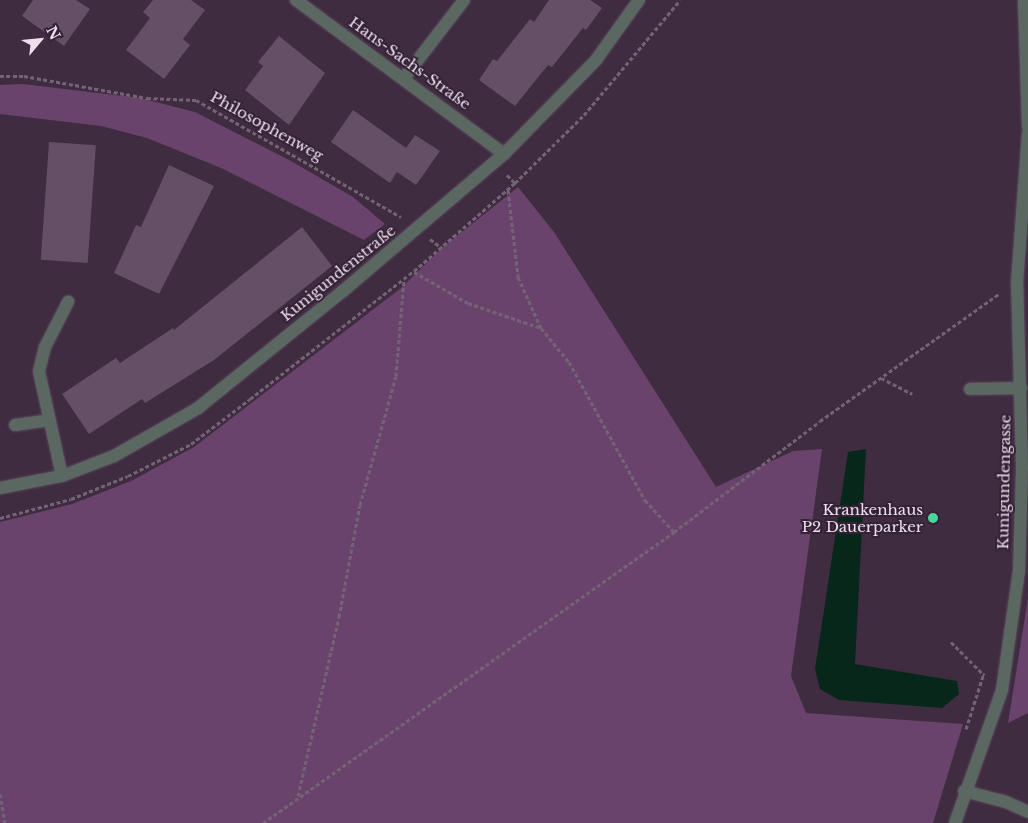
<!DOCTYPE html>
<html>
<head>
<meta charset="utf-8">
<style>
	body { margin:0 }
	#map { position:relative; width:1028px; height:823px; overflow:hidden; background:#3f2c40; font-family:"Libre Baskerville",serif }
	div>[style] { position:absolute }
	.green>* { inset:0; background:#69436c }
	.water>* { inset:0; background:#07271a }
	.building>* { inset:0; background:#644f66; transform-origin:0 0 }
	.path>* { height:3px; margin-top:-1.5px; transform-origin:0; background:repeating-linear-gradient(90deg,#746375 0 4px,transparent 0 6.5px) }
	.roads { filter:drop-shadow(0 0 1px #5b495c) drop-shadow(0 0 1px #5b495c) }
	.minor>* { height:12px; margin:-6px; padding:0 6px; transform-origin:6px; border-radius:6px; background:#5b6861 }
	.dots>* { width:14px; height:14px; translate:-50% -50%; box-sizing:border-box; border:2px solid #342236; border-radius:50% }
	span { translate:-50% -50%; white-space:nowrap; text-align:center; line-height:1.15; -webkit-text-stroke:4px #342236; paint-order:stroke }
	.street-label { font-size:15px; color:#ece0ed }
	.poi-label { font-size:15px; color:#ece0ed }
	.right { translate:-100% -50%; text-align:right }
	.north { position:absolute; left:15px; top:15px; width:50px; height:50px; -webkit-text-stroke:4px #342236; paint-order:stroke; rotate:62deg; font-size:14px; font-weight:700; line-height:20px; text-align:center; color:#ece0ed }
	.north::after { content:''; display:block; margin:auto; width:18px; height:22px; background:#ece0ed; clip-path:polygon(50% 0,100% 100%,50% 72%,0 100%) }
</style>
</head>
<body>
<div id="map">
	<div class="green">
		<div style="clip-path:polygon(23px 84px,140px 98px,195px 112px,291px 161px,353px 197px,385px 224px,364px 240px,221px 168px,147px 138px,101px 126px,0 114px,0 85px)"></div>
		<div style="clip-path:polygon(518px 187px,554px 232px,716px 487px,793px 451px,822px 449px,791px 676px,806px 713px,963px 724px,933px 823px,0 823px,0 522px,72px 504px,131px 481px,194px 447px,401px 288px,442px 248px)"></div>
		<div style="clip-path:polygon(1028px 598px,1028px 713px,1008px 723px)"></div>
	</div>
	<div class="water">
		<div style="clip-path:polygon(866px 449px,855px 664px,957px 681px,959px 694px,942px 708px,839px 700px,820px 689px,815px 669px,848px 452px)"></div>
	</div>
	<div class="building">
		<div style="clip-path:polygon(33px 0,76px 0,90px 9px,64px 46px,22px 16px)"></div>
		<div style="clip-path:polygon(153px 0,191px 0,205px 10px,183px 39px,190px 45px,164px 79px,126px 50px,150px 18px,143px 12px)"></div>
		<div style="clip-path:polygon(549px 0,590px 0,602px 8px,586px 30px,583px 28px,552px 67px,548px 65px,515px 106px,479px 80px,493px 59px,497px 61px,530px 19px,534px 22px)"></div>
		<div style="clip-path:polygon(279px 36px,325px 73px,289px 125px,245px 90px,263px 66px,258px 62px)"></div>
		<div style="clip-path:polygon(353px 110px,406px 148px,415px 135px,440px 151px,416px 185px,397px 172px,390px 183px,331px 142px)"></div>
		<div style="left:49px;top:142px;width:47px;height:118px;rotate:4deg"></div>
		<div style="clip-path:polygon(169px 165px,214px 186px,159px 294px,114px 273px,136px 225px,141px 227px)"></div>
		<div style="clip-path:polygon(302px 227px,332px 266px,214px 360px,145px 403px,142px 399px,89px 434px,62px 394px,116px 358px,120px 363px,173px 328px,174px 330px)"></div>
	</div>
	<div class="path">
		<div style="left:0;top:76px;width:24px"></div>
		<div style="left:24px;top:76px;width:125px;rotate:10.1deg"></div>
		<div style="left:147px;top:98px;width:49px;rotate:2.3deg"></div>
		<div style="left:196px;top:100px;width:236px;rotate:29.7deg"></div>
		<div style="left:507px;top:175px;width:11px;rotate:45deg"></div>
		<div style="left:508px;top:190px;width:88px;rotate:83.4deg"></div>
		<div style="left:518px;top:277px;width:56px;rotate:65.7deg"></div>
		<div style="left:430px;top:239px;width:15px;rotate:37deg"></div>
		<div style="left:414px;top:272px;width:62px;rotate:29.9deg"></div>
		<div style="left:468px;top:303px;width:77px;rotate:18.9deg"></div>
		<div style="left:541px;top:328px;width:44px;rotate:50.5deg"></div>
		<div style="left:569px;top:362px;width:158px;rotate:61.2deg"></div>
		<div style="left:645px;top:500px;width:43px;rotate:47.8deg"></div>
		<div style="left:881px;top:378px;width:35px;rotate:27deg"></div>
		<div style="left:0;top:518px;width:73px;rotate:-15deg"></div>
		<div style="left:71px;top:499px;width:61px;rotate:-22deg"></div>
		<div style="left:128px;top:476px;width:71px;rotate:-26.9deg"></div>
		<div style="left:191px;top:444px;width:74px;rotate:-37.3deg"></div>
		<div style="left:250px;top:399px;width:208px;rotate:-38deg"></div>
		<div style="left:414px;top:271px;width:134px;rotate:-41.1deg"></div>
		<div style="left:515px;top:183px;width:97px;rotate:-44.6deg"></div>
		<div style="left:584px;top:115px;width:150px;rotate:-50.1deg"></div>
		<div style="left:951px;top:642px;width:47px;rotate:45deg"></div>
		<div style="left:966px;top:729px;width:59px;rotate:-72.2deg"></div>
		<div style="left:0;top:794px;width:29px;rotate:80deg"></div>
		<div style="left:298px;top:796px;width:184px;rotate:-77.1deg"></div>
		<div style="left:339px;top:617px;width:114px;rotate:-79.4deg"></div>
		<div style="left:360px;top:505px;width:134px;rotate:-74.4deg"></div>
		<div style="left:396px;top:376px;width:97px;rotate:-85.3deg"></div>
		<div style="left:263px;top:823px;width:504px;rotate:-35.3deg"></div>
		<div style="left:674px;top:532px;width:183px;rotate:-37.2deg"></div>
		<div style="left:820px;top:421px;width:219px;rotate:-35.4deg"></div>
	</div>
	<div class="roads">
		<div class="minor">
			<div style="left:296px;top:0;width:259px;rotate:36.5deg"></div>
			<div style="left:1024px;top:0;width:127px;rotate:88.2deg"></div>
			<div style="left:404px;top:78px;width:98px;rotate:-52.4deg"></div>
			<div style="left:970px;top:389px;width:51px;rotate:-1.1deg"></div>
			<div style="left:15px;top:425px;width:35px;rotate:-8deg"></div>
			<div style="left:62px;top:476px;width:107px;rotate:-102.4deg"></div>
			<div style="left:39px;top:371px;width:25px;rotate:-76deg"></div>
			<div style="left:45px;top:347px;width:51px;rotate:-62.9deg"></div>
			<div style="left:0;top:488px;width:63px;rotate:-11deg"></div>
			<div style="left:62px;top:476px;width:56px;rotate:-21deg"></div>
			<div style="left:114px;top:456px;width:97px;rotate:-29.7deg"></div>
			<div style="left:198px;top:408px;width:186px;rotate:-38.9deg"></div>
			<div style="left:343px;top:291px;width:211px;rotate:-40.4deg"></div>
			<div style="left:504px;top:154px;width:132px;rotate:-45.6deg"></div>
			<div style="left:596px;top:60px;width:74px;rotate:-54.4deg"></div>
			<div style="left:964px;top:791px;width:43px;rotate:14.7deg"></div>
			<div style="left:1006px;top:802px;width:24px;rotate:24deg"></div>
			<div style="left:955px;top:823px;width:141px;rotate:-70.5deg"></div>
			<div style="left:1002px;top:690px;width:120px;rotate:-81.9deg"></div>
			<div style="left:1019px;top:571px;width:103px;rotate:-88.3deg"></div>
			<div style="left:1022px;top:468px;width:185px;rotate:-91.5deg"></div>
			<div style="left:1017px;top:283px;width:150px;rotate:-85.8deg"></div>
		</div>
	</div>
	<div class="dots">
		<div style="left:933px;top:518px;background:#4cd49b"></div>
	</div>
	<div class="street-label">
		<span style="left:410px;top:63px;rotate:36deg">Hans-Sachs-Straße</span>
		<span style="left:267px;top:126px;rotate:29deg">Philosophenweg</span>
		<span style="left:338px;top:273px;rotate:-39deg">Kunigundenstraße</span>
		<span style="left:1004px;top:482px;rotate:-89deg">Kunigundengasse</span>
	</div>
	<div class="poi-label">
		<span class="right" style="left:923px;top:518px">Krankenhaus<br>P2 Dauerparker</span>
	</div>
	<div class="north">N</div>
</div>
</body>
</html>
